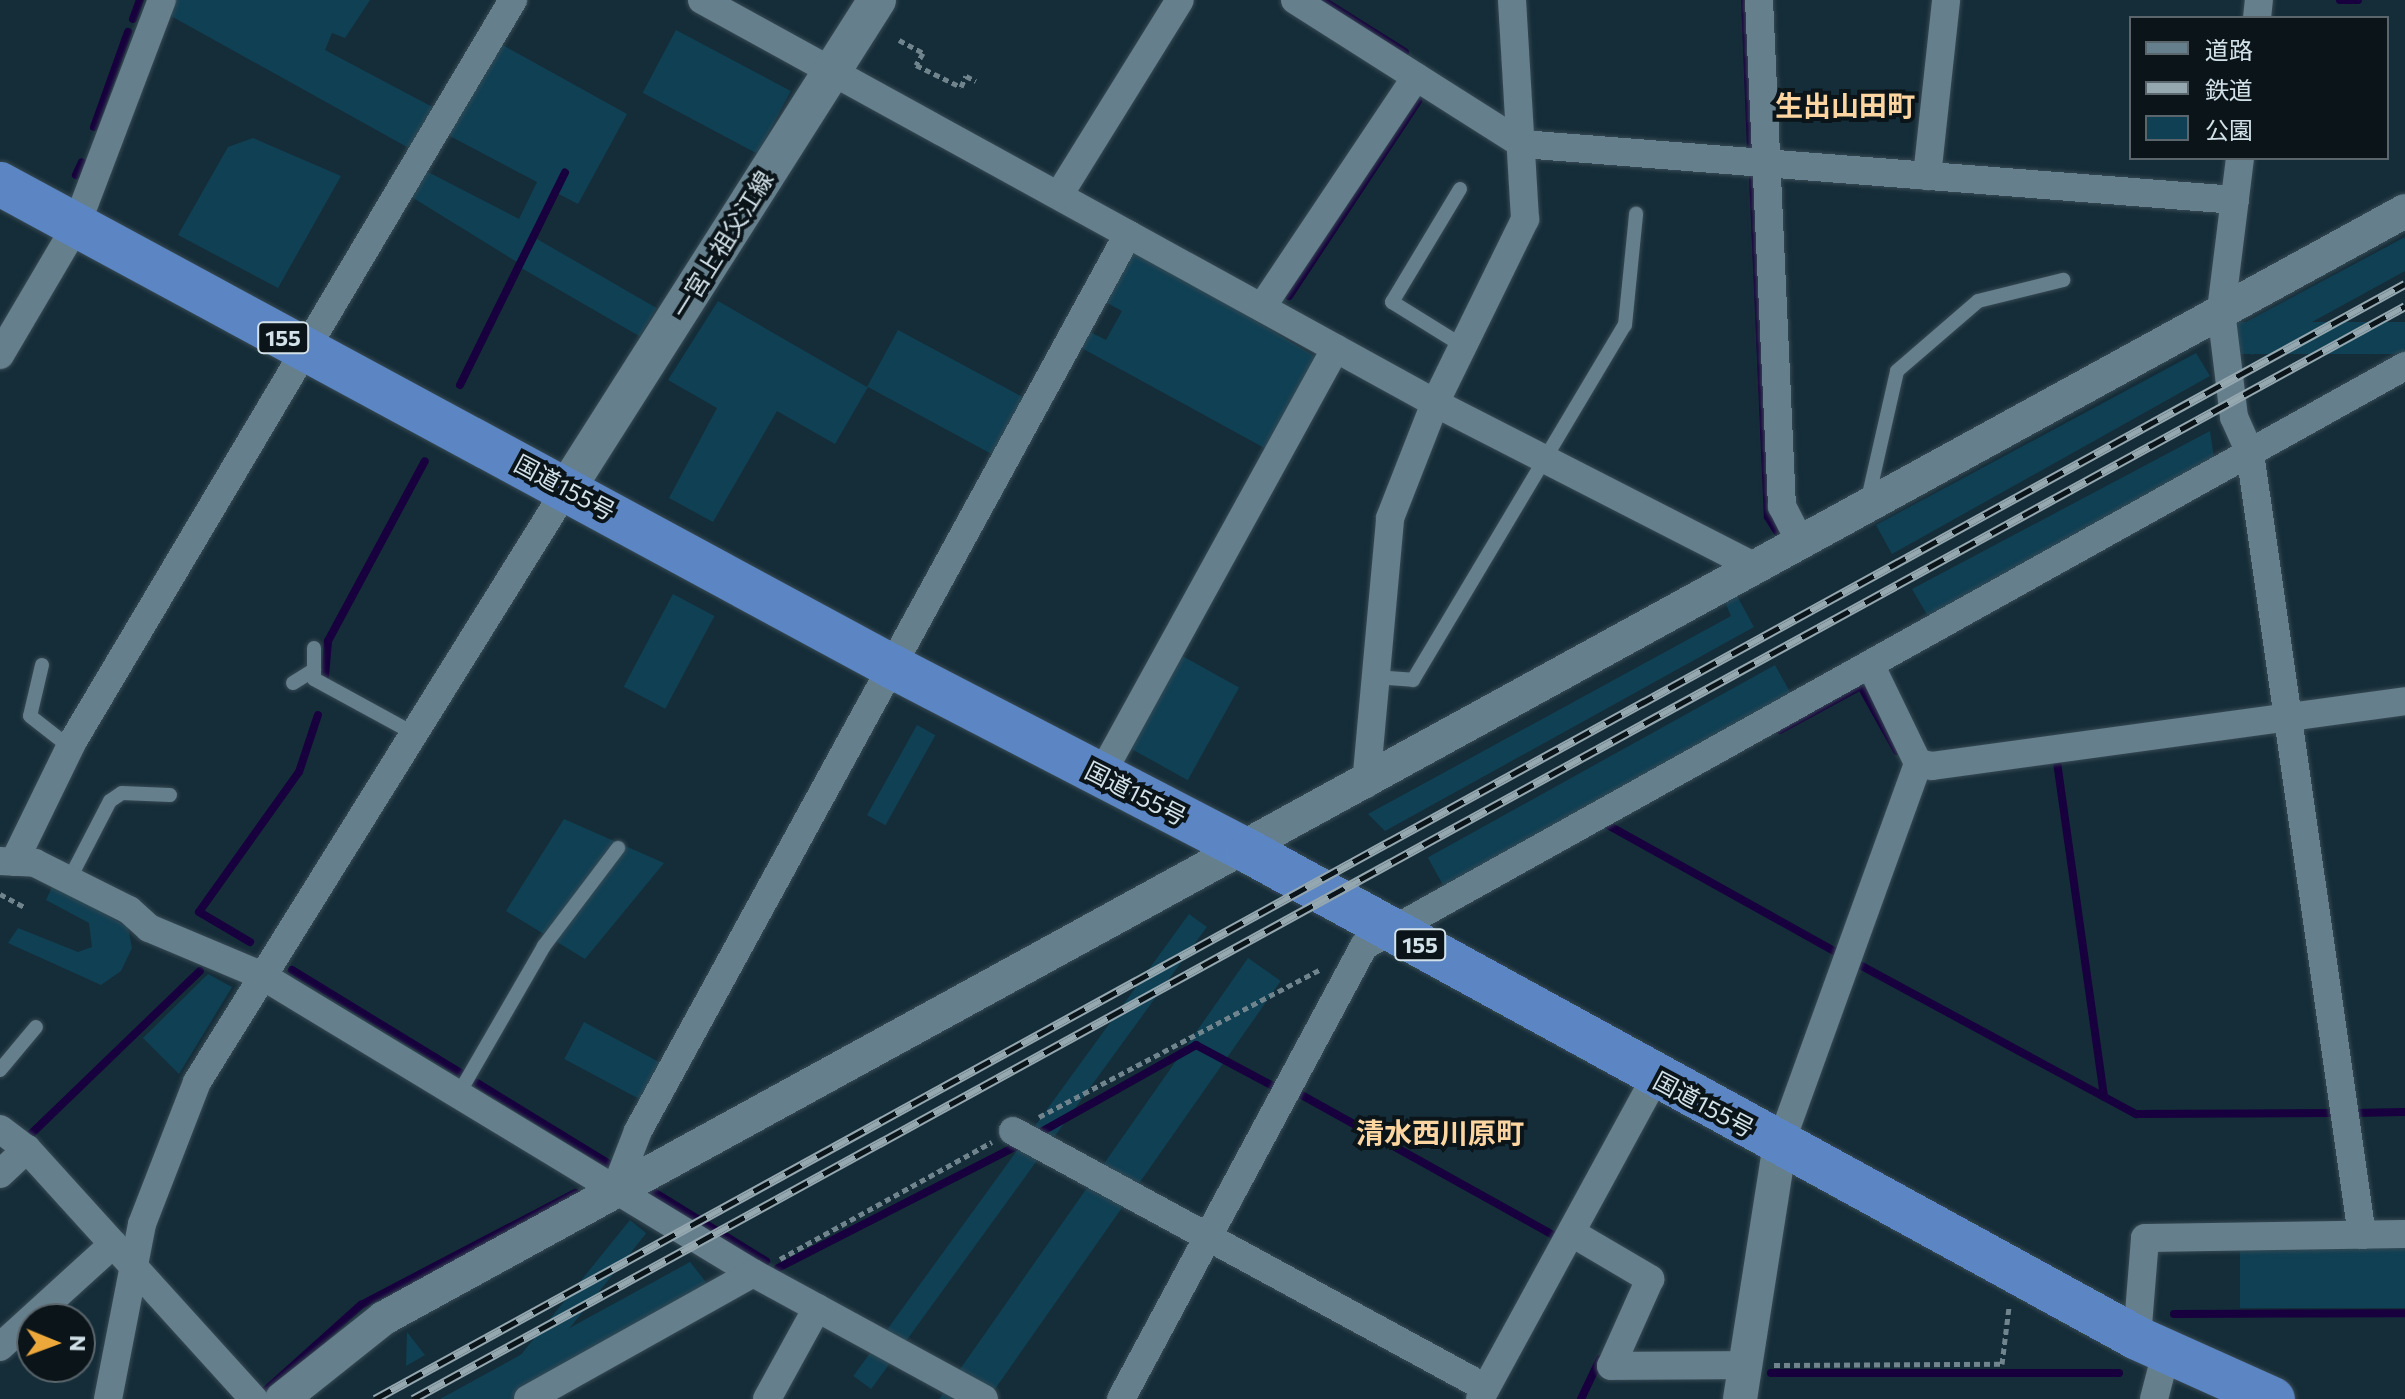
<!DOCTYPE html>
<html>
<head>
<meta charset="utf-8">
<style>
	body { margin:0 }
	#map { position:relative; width:2405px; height:1399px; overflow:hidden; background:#152d38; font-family:Commissioner,"Noto Sans JP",sans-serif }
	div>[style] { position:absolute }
	.green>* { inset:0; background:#104054; transform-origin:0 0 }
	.stream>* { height:8px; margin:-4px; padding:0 4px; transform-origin:4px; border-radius:4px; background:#17003d }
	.path>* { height:5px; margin-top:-2.5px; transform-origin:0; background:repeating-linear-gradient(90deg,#70848d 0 6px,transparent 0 10px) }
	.roads { filter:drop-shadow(0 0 2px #374a54) drop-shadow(0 0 2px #374a54) }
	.service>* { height:14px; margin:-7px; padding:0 7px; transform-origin:7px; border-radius:7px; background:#657f8c }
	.minor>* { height:28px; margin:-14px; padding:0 14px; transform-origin:14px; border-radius:14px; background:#657f8c }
	.tertiary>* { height:34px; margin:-17px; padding:0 17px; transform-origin:17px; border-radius:17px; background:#657f8c }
	.secondary>* { height:38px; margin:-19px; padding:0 19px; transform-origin:19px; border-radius:19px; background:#657f8c }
	.trunk>* { height:44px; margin:-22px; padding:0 22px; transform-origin:22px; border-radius:22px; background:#5c86c3 }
	.rail>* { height:9px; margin-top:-4.5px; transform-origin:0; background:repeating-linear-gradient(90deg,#0a1419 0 18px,#95a7af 0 36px); box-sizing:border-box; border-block:2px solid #95a7af }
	span { translate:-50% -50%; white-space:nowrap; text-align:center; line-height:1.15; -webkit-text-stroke:8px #0a1419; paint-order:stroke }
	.shield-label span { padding:2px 6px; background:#0a1419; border:2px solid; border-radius:6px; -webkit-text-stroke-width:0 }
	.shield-label { font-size:22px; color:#d3e2e9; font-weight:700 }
	.street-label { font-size:24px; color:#d3e2e9 }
	.quarter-label { font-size:28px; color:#fcd5a1; font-weight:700 }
	.legend { position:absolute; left:2129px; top:16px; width:260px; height:144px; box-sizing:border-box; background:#0a1419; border:2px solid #5a666c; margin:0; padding:10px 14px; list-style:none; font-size:24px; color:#d3e2e9 }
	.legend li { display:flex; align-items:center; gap:16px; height:40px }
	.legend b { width:40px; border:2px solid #5a666c }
	.north { position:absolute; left:16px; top:1303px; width:80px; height:80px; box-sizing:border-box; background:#0a1419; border:2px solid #5a666c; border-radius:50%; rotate:91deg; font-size:22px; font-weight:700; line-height:32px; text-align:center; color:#d3e2e9 }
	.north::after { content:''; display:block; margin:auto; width:28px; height:36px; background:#eda83b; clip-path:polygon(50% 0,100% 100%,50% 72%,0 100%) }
</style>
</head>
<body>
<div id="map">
	<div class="green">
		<div style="clip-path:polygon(176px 0,370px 0,345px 38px,332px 33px,325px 50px,440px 111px,416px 152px,171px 16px)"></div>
		<div style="left:676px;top:30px;width:130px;height:71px;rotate:28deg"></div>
		<div style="clip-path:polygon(501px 44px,627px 114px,578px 204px,553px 191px,517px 262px,410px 196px,426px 171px,519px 219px,537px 182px,448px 135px)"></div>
		<div style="clip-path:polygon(253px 138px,341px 176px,278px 288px,178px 235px,228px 147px)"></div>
		<div style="clip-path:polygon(2405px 237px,2405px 271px,2252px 355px,2244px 323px)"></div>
		<div style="left:537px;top:239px;width:138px;height:33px;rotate:30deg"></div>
		<div style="clip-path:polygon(1138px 251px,1321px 360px,1270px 451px,1078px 346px,1086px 330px,1106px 340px,1122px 311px,1102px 300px,1125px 257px)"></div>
		<div style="clip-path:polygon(718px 301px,867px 387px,898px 330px,1028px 400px,997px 457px,868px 387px,835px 444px,777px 411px,713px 522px,669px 498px,717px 408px,668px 380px)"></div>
		<div style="left:2405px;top:322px;width:32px;height:178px;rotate:90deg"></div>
		<div style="clip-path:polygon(2196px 353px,2210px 376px,1892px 554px,1876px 525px)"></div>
		<div style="clip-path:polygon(2210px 431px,2214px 458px,1929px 618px,1912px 589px)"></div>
		<div style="left:673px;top:594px;width:47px;height:105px;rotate:28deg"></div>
		<div style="clip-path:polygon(1737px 596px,1754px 627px,1385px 831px,1368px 814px,1731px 616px,1725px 602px)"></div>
		<div style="left:1177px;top:653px;width:71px;height:106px;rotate:29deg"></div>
		<div style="left:1775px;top:665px;width:41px;height:397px;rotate:61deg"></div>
		<div style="left:917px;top:725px;width:21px;height:103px;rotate:29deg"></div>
		<div style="clip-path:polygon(564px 819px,664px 863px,585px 959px,506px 911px)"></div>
		<div style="clip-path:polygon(53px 885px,128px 927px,132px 948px,121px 971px,101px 985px,8px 943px,18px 928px,78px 952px,92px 947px,89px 923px,46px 900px)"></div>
		<div style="left:1189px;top:914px;width:22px;height:571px;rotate:36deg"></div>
		<div style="left:1248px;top:958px;width:40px;height:571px;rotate:35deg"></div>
		<div style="clip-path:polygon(208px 974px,232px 987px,179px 1074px,143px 1038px)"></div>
		<div style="left:584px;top:1022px;width:93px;height:42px;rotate:28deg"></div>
		<div style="left:630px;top:1220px;width:21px;height:231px;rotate:39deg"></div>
		<div style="left:2405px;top:1241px;width:67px;height:165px;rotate:90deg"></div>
		<div style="clip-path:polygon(690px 1262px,709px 1286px,507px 1399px,440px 1399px)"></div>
		<div style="clip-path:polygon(407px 1332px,425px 1355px,406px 1366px)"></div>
	</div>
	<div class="stream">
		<div style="left:1322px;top:0;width:98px;rotate:32.1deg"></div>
		<div style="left:1745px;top:0;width:148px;rotate:87.7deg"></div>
		<div style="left:2340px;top:0;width:18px"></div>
		<div style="left:133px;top:19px;width:20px;rotate:-70deg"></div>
		<div style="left:94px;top:127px;width:101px;rotate:-70.3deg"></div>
		<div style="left:76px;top:175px;width:14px;rotate:-65deg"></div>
		<div style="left:1753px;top:177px;width:340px;rotate:87.5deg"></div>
		<div style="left:1768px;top:517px;width:19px;rotate:58deg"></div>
		<div style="left:1289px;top:296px;width:234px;rotate:-56.5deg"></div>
		<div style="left:460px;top:385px;width:237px;rotate:-63.7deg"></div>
		<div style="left:325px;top:676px;width:35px;rotate:-85deg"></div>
		<div style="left:328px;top:641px;width:204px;rotate:-61.7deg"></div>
		<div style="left:1780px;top:730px;width:92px;rotate:-28.5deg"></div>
		<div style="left:1861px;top:686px;width:74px;rotate:61deg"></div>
		<div style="left:2057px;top:762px;width:338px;rotate:82deg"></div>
		<div style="left:1606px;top:824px;width:263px;rotate:29.1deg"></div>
		<div style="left:250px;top:942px;width:59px;rotate:-149.5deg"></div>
		<div style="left:199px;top:912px;width:172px;rotate:-54.5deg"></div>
		<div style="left:299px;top:772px;width:60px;rotate:-71.6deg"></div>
		<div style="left:1860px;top:965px;width:314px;rotate:28.4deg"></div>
		<div style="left:2136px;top:1114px;width:198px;rotate:-0.3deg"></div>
		<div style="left:292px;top:970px;width:198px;rotate:31.4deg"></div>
		<div style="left:477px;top:1083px;width:157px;rotate:31.5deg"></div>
		<div style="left:1298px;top:1093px;width:298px;rotate:29.1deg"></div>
		<div style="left:2353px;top:1113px;width:52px;rotate:-1.1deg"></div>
		<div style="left:1041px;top:1132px;width:178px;rotate:-29.3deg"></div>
		<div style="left:1196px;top:1045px;width:92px;rotate:28deg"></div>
		<div style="left:30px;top:1135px;width:236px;rotate:-44deg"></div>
		<div style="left:652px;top:1191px;width:134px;rotate:31.6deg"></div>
		<div style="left:778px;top:1268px;width:270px;rotate:-27.1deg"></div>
		<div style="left:2174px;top:1314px;width:231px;rotate:-0.2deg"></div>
		<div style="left:1771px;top:1373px;width:348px"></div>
		<div style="left:265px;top:1391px;width:129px;rotate:-41.9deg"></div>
		<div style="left:361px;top:1305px;width:242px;rotate:-27.6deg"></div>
		<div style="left:1581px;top:1399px;width:44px;rotate:-64.6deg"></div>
	</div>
	<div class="path">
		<div style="left:899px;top:40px;width:27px;rotate:28deg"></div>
		<div style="left:923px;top:53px;width:14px;rotate:120deg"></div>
		<div style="left:916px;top:65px;width:50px;rotate:26.1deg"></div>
		<div style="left:961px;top:87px;width:12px;rotate:-66deg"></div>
		<div style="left:966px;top:76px;width:11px;rotate:27deg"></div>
		<div style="left:0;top:894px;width:27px;rotate:28deg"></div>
		<div style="left:1039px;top:1117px;width:318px;rotate:-27.7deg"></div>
		<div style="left:780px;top:1259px;width:242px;rotate:-28.9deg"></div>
		<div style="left:1774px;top:1365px;width:228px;rotate:-0.3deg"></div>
		<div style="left:2002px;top:1364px;width:57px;rotate:-83deg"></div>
	</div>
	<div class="roads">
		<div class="service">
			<div style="left:1460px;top:189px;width:132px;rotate:121deg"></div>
			<div style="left:1392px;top:302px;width:84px;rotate:31.8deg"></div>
			<div style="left:1868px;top:499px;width:131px;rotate:-77.2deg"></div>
			<div style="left:1897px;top:371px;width:107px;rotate:-40.8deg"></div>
			<div style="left:1978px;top:301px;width:88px;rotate:-13.9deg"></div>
			<div style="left:314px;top:648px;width:31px;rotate:90deg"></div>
			<div style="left:314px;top:679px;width:113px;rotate:28.6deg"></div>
			<div style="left:42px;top:665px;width:52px;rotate:103.2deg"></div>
			<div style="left:30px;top:716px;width:52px;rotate:38deg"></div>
			<div style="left:1374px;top:677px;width:39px;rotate:4deg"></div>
			<div style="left:1413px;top:680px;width:413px;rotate:-59.2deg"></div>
			<div style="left:1625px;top:325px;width:112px;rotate:-84.3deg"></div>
			<div style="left:293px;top:683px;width:25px;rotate:-32deg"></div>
			<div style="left:69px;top:880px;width:89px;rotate:-62.6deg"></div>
			<div style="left:110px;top:801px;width:14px;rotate:-34deg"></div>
			<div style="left:122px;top:793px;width:48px;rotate:2.4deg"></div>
			<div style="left:0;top:1070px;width:56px;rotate:-50.1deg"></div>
			<div style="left:458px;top:1095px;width:172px;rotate:-60deg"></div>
			<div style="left:544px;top:946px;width:123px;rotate:-52.9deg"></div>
		</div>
		<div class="minor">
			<div style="left:702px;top:0;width:836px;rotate:28.8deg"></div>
			<div style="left:1435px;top:403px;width:357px;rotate:27.1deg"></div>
			<div style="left:1295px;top:0;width:269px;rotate:32.4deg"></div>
			<div style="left:1522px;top:144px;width:715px;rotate:4.49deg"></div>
			<div style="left:1759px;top:0;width:507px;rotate:87.4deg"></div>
			<div style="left:1782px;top:506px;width:38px;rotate:63deg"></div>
			<div style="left:2257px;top:18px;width:18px;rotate:-84deg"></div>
			<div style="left:2240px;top:158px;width:154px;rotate:97.1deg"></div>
			<div style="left:2221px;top:311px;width:107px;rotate:83deg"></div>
			<div style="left:2234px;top:417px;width:39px;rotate:66deg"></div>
			<div style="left:2250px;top:453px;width:790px;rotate:81.85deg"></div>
			<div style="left:1927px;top:176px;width:177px;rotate:-83.8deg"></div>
			<div style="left:1059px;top:195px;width:229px;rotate:-58.2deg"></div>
			<div style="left:1262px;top:307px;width:277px;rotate:-56.2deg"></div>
			<div style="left:0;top:355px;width:150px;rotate:-59.5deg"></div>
			<div style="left:76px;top:226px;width:242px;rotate:-69.2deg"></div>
			<div style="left:1872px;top:668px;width:106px;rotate:64.2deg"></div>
			<div style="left:1918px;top:763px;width:14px;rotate:12deg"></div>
			<div style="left:1932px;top:766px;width:477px;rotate:-7.8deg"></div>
			<div style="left:1101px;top:775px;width:487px;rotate:-61.2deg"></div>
			<div style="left:1366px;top:784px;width:267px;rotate:-84.8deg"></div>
			<div style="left:1390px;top:518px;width:123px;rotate:-68.6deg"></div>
			<div style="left:1435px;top:403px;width:205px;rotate:-63.9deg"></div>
			<div style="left:1525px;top:219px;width:219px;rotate:-93.4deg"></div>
			<div style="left:0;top:861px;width:35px;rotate:3deg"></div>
			<div style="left:35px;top:863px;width:105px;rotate:26.6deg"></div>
			<div style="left:129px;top:910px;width:27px;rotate:42deg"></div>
			<div style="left:149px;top:928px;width:121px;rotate:22.8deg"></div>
			<div style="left:261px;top:975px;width:575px;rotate:31.2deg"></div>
			<div style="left:753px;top:1273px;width:263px;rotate:28.6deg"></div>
			<div style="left:14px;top:862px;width:135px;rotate:-64deg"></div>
			<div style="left:73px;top:741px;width:862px;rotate:-59.3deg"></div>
			<div style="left:0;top:1129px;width:34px;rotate:37deg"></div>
			<div style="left:27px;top:1149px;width:338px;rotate:47.8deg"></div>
			<div style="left:1013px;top:1131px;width:538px;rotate:28.52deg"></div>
			<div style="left:1780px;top:1145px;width:406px;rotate:-70.1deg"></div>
			<div style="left:0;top:1174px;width:37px;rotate:-43deg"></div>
			<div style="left:615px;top:1190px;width:63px;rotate:-68.7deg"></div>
			<div style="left:638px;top:1131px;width:1022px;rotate:-61.35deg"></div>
			<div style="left:1572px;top:1233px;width:91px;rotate:30.5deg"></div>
			<div style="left:1650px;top:1279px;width:95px;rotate:114.1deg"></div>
			<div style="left:1611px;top:1366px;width:134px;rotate:-0.4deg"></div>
			<div style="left:2137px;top:1338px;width:100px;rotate:-85.4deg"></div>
			<div style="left:2145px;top:1238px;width:260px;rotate:-0.9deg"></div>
			<div style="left:0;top:1347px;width:153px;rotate:-42.3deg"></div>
			<div style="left:108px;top:1399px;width:178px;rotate:-79deg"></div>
			<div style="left:142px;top:1224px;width:152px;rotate:-68.8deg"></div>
			<div style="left:197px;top:1082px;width:700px;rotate:-58.08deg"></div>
			<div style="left:528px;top:1399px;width:258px;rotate:-29.2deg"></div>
			<div style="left:767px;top:1399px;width:104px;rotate:-61.2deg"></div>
			<div style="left:1121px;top:1399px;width:514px;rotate:-61.79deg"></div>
			<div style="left:1364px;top:946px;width:1192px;rotate:-29.12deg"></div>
			<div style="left:1480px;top:1399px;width:366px;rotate:-61.4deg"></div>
			<div style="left:2154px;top:1399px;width:48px;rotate:-75.4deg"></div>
		</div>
		<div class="tertiary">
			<div style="left:282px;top:1399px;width:130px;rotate:-38.5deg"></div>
			<div style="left:384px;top:1318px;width:2304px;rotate:-28.71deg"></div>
			<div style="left:1740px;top:1399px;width:257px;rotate:-81.1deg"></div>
		</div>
		<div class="secondary">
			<div style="left:567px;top:488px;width:578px;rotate:-57.57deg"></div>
		</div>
		<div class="trunk">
			<div style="left:0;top:184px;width:1015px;rotate:28.41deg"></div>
			<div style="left:893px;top:667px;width:400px;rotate:27.4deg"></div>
			<div style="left:1248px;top:851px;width:1014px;rotate:28.71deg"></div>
			<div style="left:2137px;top:1338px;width:149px;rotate:24.2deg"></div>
		</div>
	</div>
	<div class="rail">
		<div style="left:375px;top:1399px;width:2316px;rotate:-28.78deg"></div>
		<div style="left:413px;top:1399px;width:2272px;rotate:-28.75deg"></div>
	</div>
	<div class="shield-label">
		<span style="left:283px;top:338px">155</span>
		<span style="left:1420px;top:945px">155</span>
	</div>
	<div class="street-label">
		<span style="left:722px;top:244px;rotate:-58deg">一宮上祖父江線</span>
		<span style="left:565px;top:487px;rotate:28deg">国道155号</span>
		<span style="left:1136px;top:793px;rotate:27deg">国道155号</span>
		<span style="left:1704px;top:1104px;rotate:28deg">国道155号</span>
	</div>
	<div class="quarter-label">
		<span style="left:1845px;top:105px">生出山田町</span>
		<span style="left:1440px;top:1132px">清水西川原町</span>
	</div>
	<ul class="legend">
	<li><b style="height:10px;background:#657f8c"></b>道路</li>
	<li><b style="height:10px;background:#95a7af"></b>鉄道</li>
	<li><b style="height:22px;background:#104054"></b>公園</li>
	</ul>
	<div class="north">N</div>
</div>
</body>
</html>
